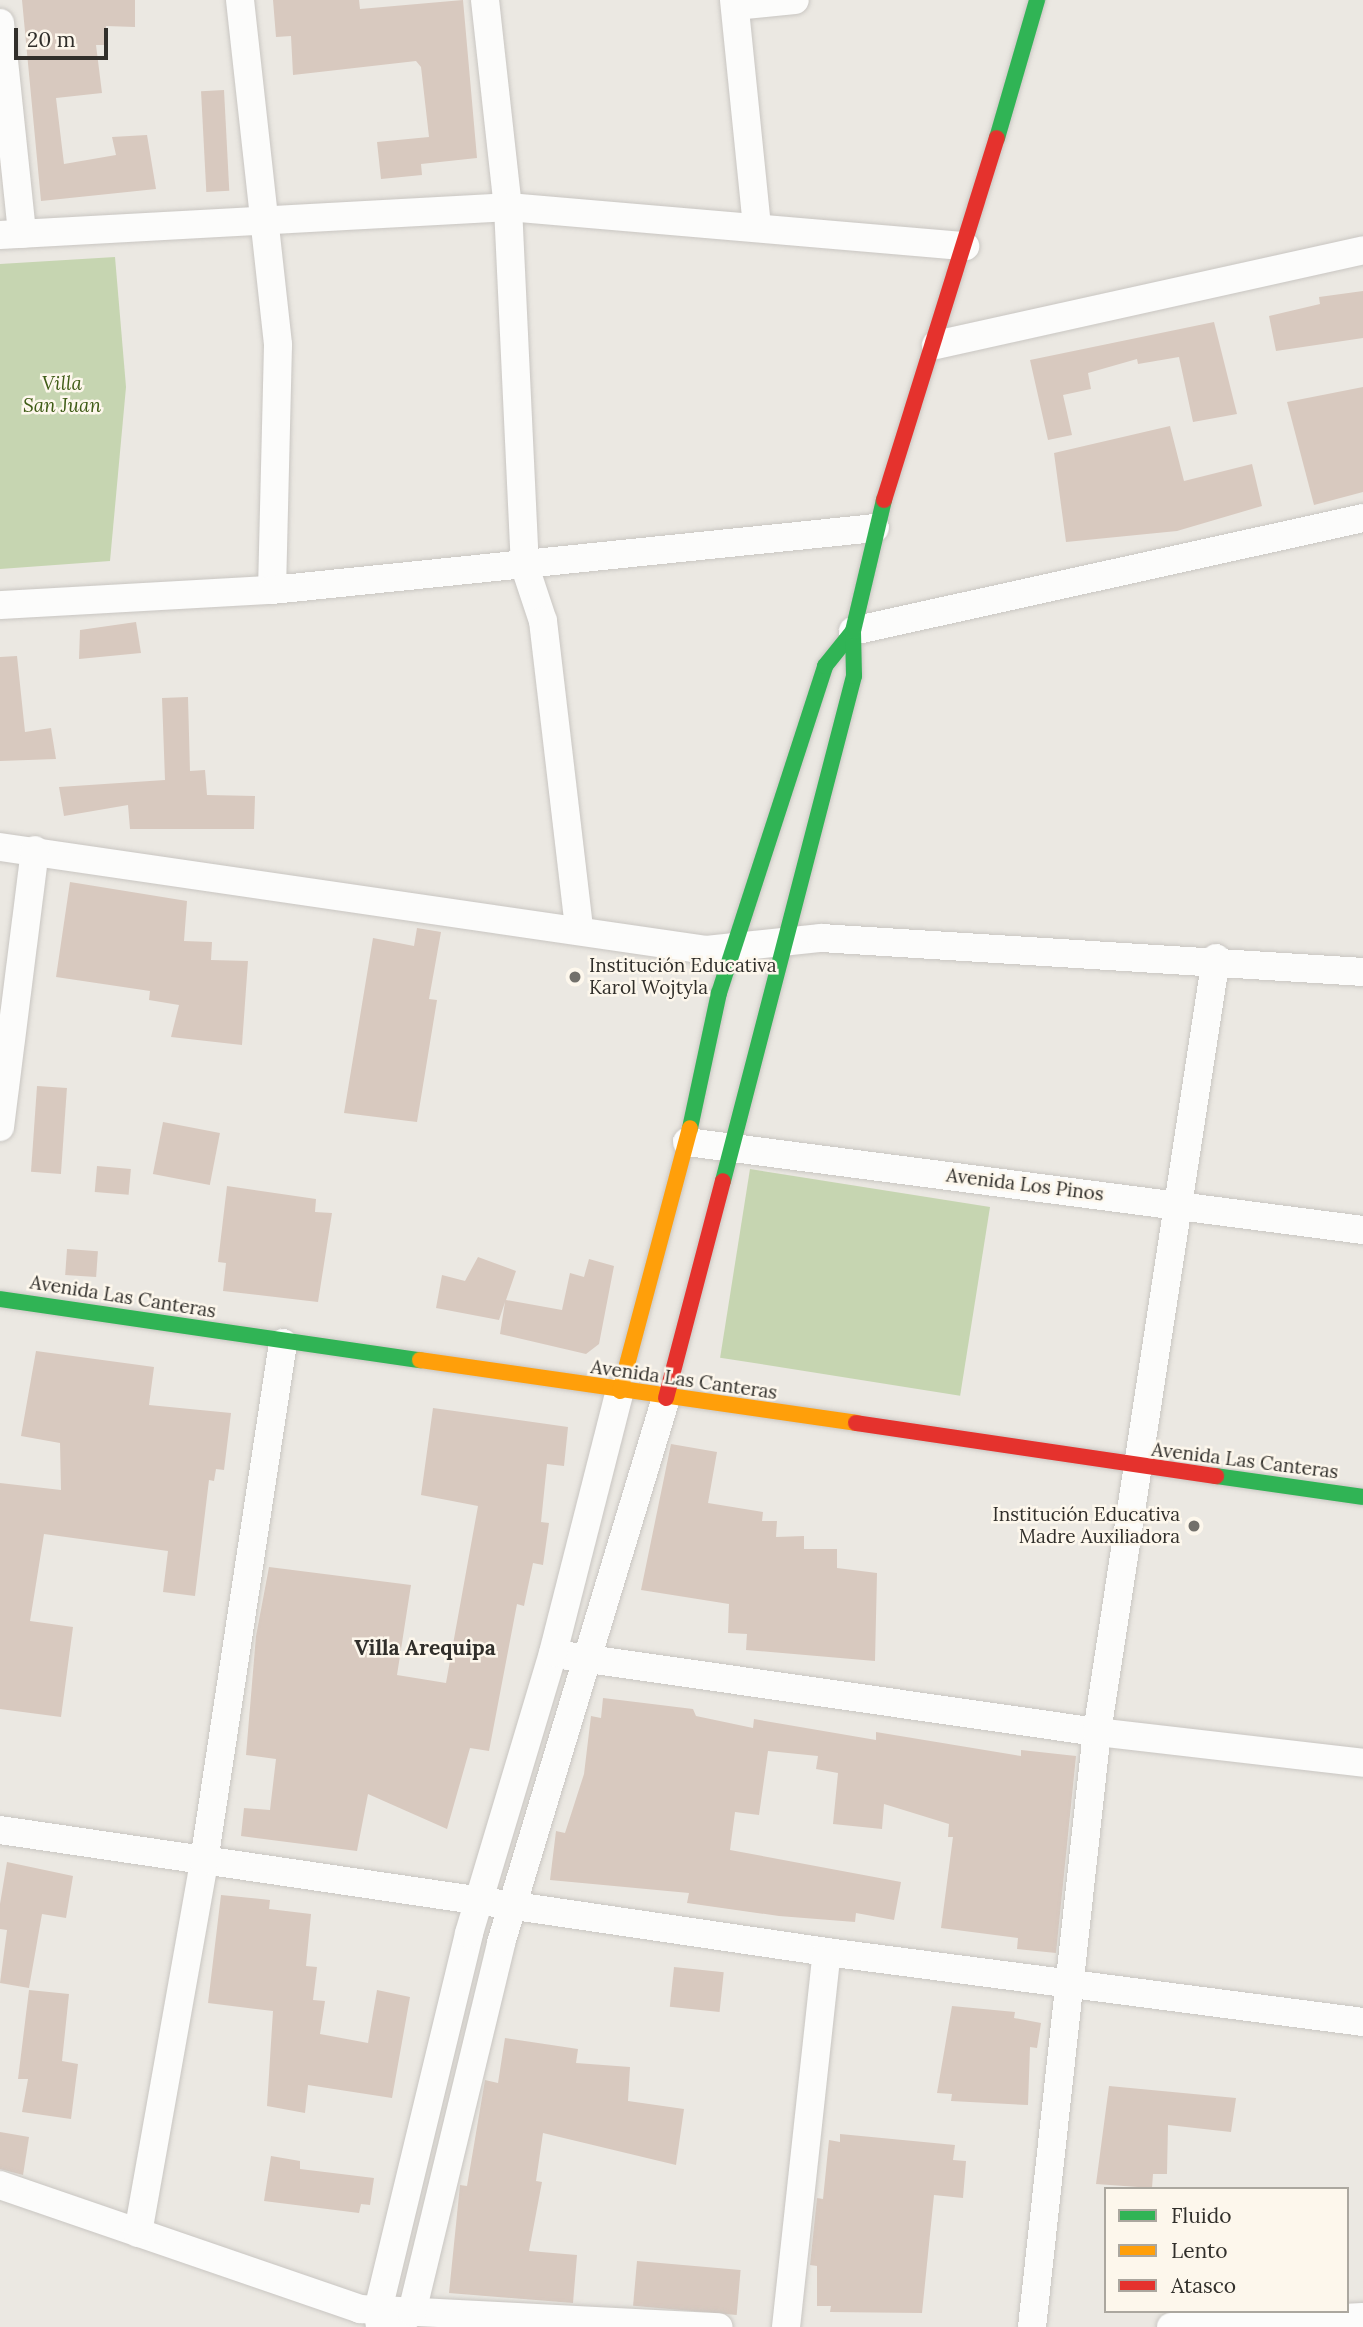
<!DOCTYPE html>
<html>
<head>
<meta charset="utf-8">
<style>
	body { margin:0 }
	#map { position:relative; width:1363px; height:2327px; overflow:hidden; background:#ebe8e2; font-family:Lora,serif }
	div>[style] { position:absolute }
	.green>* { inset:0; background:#c6d5b1; transform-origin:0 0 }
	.building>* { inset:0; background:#d8c9bf; transform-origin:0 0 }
	.roads { filter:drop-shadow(0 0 2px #c9c6c2) drop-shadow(0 0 2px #c9c6c2) }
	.street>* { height:28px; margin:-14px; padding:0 14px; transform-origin:14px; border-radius:14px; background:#fcfcfb }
	.fast>* { height:16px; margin:-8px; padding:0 8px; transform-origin:8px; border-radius:8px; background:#30b455 }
	.slow>* { height:16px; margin:-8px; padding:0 8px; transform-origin:8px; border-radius:8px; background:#ff9f0a }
	.jam>* { height:16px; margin:-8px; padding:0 8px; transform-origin:8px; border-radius:8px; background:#e5322d }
	.dots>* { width:19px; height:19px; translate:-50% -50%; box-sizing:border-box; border:4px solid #fdf7ec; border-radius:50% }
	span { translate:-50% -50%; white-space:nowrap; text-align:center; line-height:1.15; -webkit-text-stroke:5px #fdf7ec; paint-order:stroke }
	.park-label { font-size:19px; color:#3f5c16; font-style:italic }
	.poi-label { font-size:19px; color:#312f2b }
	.left { translate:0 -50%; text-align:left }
	.right { translate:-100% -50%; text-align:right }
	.street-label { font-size:19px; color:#312f2b }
	.neighbourhood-label { font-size:21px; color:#312f2b; font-weight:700 }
	.legend { position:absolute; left:1104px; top:2187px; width:245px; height:126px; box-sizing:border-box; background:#fdf7ec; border:2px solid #aba79f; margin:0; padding:9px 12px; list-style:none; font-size:21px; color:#312f2b }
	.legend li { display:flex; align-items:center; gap:14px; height:35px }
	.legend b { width:35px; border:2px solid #aba79f }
	.scale { position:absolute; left:14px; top:28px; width:94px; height:32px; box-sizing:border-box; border:4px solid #312f2b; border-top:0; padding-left:9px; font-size:21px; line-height:24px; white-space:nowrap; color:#312f2b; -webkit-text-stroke:5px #fdf7ec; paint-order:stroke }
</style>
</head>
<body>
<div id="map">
	<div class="green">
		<div style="clip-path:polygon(115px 257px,126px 387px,110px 561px,0 569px,0 264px)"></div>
		<div style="left:750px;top:1169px;width:243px;height:191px;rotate:9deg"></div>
	</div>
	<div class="building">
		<div style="clip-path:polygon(22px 0,135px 0,135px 27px,106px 26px,107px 45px,96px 45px,102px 93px,56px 98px,64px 164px,116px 155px,112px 137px,147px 135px,156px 189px,41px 201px)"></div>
		<div style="clip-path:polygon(273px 0,359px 0,360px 9px,463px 0,477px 158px,421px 164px,422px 175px,381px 179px,377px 142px,429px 137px,421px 67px,416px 61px,293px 75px,291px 36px,276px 37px)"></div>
		<div style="left:224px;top:90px;width:101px;height:23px;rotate:87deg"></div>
		<div style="clip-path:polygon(1363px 291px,1363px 338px,1276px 351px,1269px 316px,1320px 304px,1319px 297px)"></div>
		<div style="clip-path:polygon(1214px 322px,1237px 414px,1193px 422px,1179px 357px,1138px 364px,1137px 359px,1088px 373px,1091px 389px,1063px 395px,1072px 435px,1048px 440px,1030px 360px)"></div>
		<div style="clip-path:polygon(1363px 387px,1363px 492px,1314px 505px,1287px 402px)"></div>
		<div style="clip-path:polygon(1170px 426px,1184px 481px,1252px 464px,1262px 506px,1177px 531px,1066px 542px,1054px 453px)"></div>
		<div style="clip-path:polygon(136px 622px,141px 653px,79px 659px,80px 630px)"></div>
		<div style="clip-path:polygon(17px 656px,25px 732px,51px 728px,56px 759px,0 761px,0 657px)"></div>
		<div style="clip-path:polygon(188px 697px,190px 771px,205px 770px,207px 795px,255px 796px,254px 829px,130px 829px,128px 805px,64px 816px,59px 787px,165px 780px,162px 698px)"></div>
		<div style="clip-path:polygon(70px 882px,187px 901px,184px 941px,212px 942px,211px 960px,248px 961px,242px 1045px,171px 1037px,179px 1005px,149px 1000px,150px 991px,56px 977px)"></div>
		<div style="clip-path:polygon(417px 928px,441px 932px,429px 999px,437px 1000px,417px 1122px,344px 1113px,373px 938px,414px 946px)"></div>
		<div style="left:37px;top:1086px;width:30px;height:86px;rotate:4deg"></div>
		<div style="left:163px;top:1122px;width:58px;height:53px;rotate:11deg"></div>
		<div style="left:97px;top:1166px;width:34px;height:26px;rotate:5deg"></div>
		<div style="clip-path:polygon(227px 1186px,316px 1199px,315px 1212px,332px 1213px,318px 1302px,223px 1291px,226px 1263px,218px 1262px)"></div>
		<div style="left:67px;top:1249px;width:31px;height:26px;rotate:4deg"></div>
		<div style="clip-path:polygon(478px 1257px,516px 1271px,506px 1300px,562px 1310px,570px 1273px,584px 1277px,589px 1259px,614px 1266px,599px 1344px,586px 1354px,500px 1334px,505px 1302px,499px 1320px,436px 1308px,442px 1275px,465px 1281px)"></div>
		<div style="clip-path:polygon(36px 1351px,154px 1367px,149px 1405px,231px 1413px,224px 1470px,216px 1469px,214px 1481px,209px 1480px,195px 1596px,163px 1592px,168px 1551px,44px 1534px,30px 1621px,73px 1627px,61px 1717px,0 1709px,0 1483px,61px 1490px,60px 1443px,21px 1436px)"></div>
		<div style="clip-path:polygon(433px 1408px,568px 1427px,564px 1466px,547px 1464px,541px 1522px,549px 1523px,543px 1565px,533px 1563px,524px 1606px,517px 1604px,489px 1751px,470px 1748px,447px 1829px,368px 1794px,357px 1851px,241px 1836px,244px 1808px,270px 1810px,276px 1759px,246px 1755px,256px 1636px,269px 1567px,411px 1585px,397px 1675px,446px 1683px,478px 1506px,421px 1495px)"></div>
		<div style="clip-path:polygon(671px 1444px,717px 1452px,708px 1503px,763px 1512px,762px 1521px,777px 1521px,776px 1537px,804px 1536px,804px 1549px,837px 1549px,837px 1568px,877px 1573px,875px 1661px,746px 1650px,747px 1634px,728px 1633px,729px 1604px,641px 1590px)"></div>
		<div style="clip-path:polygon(603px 1698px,693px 1709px,696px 1716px,753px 1728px,754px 1719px,876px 1740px,876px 1732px,1021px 1756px,1021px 1750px,1076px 1756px,1056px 1953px,1017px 1949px,1018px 1938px,941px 1928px,953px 1837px,948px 1837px,949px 1824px,884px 1804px,882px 1829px,833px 1824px,838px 1773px,816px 1769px,818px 1756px,768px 1751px,759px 1815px,735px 1812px,730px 1850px,901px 1882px,894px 1920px,856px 1913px,855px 1922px,779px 1916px,687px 1903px,689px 1893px,550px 1880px,556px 1831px,565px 1833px,584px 1774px,591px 1716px,601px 1718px)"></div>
		<div style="clip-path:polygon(7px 1862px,73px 1876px,66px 1918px,42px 1914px,29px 1988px,0 1983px,7px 1930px,0 1929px,0 1904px)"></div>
		<div style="clip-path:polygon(221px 1895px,270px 1900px,269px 1909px,311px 1914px,306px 1966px,317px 1967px,313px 2000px,325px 2001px,320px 2034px,368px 2043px,377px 1990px,410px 1997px,392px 2098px,308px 2085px,305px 2113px,267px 2106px,273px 2011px,208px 2003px)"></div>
		<div style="left:674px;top:1967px;width:50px;height:40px;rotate:6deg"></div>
		<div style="clip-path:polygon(29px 1990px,69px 1994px,62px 2061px,78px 2064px,71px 2119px,22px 2112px,28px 2079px,18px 2079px)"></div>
		<div style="clip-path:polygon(952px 2006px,1015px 2012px,1014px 2018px,1041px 2023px,1037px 2048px,1030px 2047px,1028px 2105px,951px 2101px,952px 2094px,937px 2093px)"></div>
		<div style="clip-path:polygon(505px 2038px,578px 2049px,576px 2063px,630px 2067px,628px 2101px,684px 2109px,676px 2165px,543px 2133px,536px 2181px,542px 2182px,529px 2251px,577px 2255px,573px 2303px,449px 2293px,460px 2185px,467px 2186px,485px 2080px,498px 2083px)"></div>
		<div style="clip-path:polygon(1109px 2086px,1236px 2098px,1231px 2132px,1168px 2125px,1167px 2174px,1153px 2174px,1152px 2188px,1096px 2184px)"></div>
		<div style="clip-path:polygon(0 2132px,29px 2137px,23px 2175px,0 2169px)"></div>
		<div style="clip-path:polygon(840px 2134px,955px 2145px,953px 2160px,966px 2161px,963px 2198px,934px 2195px,922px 2313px,830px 2312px,831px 2306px,817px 2306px,817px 2266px,810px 2265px,817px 2198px,823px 2199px,829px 2140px,840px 2142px)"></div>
		<div style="clip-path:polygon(271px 2156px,300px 2161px,300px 2169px,374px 2178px,370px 2205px,361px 2204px,359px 2213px,264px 2201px)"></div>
		<div style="left:637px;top:2261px;width:104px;height:45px;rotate:5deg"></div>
	</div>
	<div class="roads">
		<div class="street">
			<div style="left:240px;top:0;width:347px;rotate:83.7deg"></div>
			<div style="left:278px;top:345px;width:245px;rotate:91.4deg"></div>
			<div style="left:485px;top:0;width:208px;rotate:83.7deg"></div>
			<div style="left:508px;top:207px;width:360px;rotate:87.3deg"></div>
			<div style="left:525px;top:567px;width:57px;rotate:71.6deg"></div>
			<div style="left:543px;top:621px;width:308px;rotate:83.3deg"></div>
			<div style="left:734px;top:0;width:226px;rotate:84.2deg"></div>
			<div style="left:735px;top:6px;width:60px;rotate:-5.7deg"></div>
			<div style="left:0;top:23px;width:212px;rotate:84deg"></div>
			<div style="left:0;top:235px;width:509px;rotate:-3.15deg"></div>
			<div style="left:508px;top:207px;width:459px;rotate:4.9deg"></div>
			<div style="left:936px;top:345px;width:437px;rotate:-12.5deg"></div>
			<div style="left:0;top:605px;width:272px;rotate:-3.2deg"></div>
			<div style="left:272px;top:590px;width:606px;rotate:-5.87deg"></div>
			<div style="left:853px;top:631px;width:522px;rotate:-12.49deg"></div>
			<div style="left:0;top:847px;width:713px;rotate:8.3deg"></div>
			<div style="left:706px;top:950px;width:116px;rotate:-6deg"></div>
			<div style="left:821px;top:938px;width:543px;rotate:3.59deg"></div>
			<div style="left:0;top:1127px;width:279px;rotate:-82.8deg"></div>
			<div style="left:687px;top:1142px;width:682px;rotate:7.42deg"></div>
			<div style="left:568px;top:1656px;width:534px;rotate:8.18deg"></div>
			<div style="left:1097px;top:1732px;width:268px;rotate:6.6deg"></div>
			<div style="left:0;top:1830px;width:836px;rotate:8.39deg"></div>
			<div style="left:827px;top:1952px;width:541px;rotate:7.44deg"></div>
			<div style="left:0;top:2185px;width:381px;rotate:19deg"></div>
			<div style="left:360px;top:2309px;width:359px;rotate:2.9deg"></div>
			<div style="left:138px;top:2233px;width:378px;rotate:-79.9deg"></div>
			<div style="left:204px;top:1861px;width:524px;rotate:-81.33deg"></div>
			<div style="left:380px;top:2327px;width:17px;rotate:-97deg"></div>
			<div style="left:378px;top:2310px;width:388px;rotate:-76.4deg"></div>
			<div style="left:469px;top:1933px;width:292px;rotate:-73.3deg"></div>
			<div style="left:553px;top:1653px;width:270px;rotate:-75.7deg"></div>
			<div style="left:395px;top:2327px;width:23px;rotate:-41deg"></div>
			<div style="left:412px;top:2312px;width:380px;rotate:-76.4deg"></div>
			<div style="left:501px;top:1943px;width:569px;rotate:-73.16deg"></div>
			<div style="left:786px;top:2327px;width:377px;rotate:-83.8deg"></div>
			<div style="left:1032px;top:2327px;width:599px;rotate:-83.77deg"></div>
			<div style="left:1097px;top:1732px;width:783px;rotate:-81.26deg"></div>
			<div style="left:1171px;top:2327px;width:192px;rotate:-3deg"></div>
		</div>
		<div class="fast">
			<div style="left:997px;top:138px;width:144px;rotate:-73.8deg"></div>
			<div style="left:690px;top:1128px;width:138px;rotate:-77.9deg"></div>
			<div style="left:719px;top:993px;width:344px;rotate:-72deg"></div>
			<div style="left:825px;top:666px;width:45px;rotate:-51.3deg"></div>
			<div style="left:723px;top:1181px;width:522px;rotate:-75.46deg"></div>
			<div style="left:854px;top:676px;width:45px;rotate:-91.3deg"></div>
			<div style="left:853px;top:631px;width:135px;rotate:-76.7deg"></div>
			<div style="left:0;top:1299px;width:424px;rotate:8.3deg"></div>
			<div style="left:1216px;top:1476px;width:148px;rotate:8.1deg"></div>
		</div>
		<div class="slow">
			<div style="left:420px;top:1360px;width:441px;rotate:8.2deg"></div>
			<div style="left:620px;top:1391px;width:272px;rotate:-75.1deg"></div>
		</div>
		<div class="jam">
			<div style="left:884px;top:500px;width:379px;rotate:-72.7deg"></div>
			<div style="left:666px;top:1398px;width:224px;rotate:-75.3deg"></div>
			<div style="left:856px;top:1423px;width:364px;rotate:8.4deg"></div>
		</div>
	</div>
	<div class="dots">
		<div style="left:575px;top:977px;background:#72706b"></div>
		<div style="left:1194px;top:1526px;background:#72706b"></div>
	</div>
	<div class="park-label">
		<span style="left:62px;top:395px">Villa<br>San Juan</span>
	</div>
	<div class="poi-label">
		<span class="left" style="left:589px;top:977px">Institución Educativa<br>Karol Wojtyla</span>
		<span class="right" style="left:1180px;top:1526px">Institución Educativa<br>Madre Auxiliadora</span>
	</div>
	<div class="street-label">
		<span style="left:1025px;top:1185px;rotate:7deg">Avenida Los Pinos</span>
		<span style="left:123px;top:1297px;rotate:9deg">Avenida Las Canteras</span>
		<span style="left:684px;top:1380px;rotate:8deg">Avenida Las Canteras</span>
		<span style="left:1245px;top:1461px;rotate:7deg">Avenida Las Canteras</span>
	</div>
	<div class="neighbourhood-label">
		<span style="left:425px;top:1648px">Villa Arequipa</span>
	</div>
	<ul class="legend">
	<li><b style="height:9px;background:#30b455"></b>Fluido</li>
	<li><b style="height:9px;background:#ff9f0a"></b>Lento</li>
	<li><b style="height:9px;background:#e5322d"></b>Atasco</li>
	</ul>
	<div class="scale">20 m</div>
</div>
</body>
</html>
